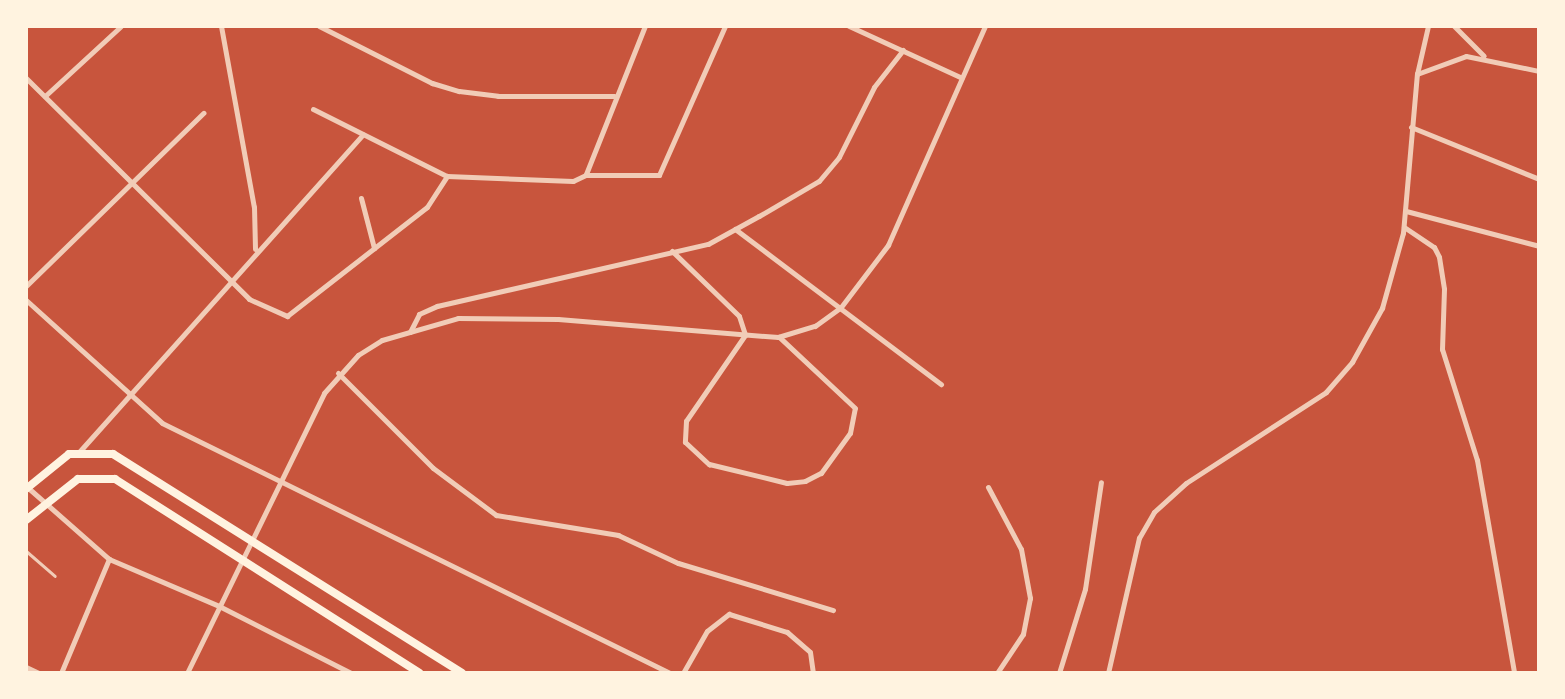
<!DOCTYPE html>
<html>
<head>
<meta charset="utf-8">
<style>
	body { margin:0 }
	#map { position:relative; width:1565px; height:699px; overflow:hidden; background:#c8553d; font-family:"DejaVu Sans",sans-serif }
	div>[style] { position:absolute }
	.service>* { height:3px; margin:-1.5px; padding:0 1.5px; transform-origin:1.5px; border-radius:1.5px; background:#f1ccb7 }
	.minor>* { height:5px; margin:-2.5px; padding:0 2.5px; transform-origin:2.5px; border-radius:2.5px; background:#f1ccb7 }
	.secondary>* { height:8px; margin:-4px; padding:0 4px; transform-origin:4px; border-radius:4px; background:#fff3e0 }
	span { translate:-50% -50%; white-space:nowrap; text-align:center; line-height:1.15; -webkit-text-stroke:6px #fff3e0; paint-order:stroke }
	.frame { position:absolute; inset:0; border:28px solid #fff3e0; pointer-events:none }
</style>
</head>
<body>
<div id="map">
	<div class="service">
		<div style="left:26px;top:551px;width:38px;rotate:41deg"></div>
	</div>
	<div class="minor">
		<div style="left:221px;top:26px;width:184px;rotate:79.7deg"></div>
		<div style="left:254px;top:207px;width:42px;rotate:88.6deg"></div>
		<div style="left:319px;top:26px;width:127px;rotate:26.8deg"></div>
		<div style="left:432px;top:83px;width:28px;rotate:17deg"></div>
		<div style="left:459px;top:91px;width:39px;rotate:7deg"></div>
		<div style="left:498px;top:96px;width:116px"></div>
		<div style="left:849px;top:26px;width:124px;rotate:24.7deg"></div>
		<div style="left:1454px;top:26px;width:42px;rotate:45deg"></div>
		<div style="left:1417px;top:74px;width:52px;rotate:-20.2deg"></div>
		<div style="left:1466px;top:56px;width:75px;rotate:11.6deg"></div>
		<div style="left:26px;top:78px;width:314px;rotate:44.7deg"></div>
		<div style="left:249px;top:299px;width:42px;rotate:24.1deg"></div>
		<div style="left:287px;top:316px;width:177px;rotate:-37.9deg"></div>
		<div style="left:427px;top:207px;width:37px;rotate:-57deg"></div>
		<div style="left:447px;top:176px;width:126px;rotate:2.3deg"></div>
		<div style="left:573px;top:181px;width:14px;rotate:-25deg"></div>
		<div style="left:586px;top:175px;width:73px"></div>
		<div style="left:659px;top:175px;width:163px;rotate:-66.1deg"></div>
		<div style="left:45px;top:96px;width:103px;rotate:-42.6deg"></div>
		<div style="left:313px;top:109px;width:150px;rotate:26.6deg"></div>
		<div style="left:1411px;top:127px;width:138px;rotate:22.1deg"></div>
		<div style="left:586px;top:174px;width:159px;rotate:-68.3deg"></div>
		<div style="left:361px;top:198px;width:52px;rotate:75.4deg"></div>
		<div style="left:1406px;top:211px;width:138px;rotate:14.7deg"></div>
		<div style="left:1404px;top:227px;width:36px;rotate:34deg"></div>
		<div style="left:1434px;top:247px;width:11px;rotate:63deg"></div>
		<div style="left:1439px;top:257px;width:32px;rotate:81deg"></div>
		<div style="left:1444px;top:289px;width:60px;rotate:91.9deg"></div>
		<div style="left:1442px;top:349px;width:116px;rotate:72.5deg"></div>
		<div style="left:1477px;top:460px;width:216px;rotate:80.1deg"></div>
		<div style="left:735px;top:229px;width:258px;rotate:37deg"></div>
		<div style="left:672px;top:251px;width:93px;rotate:44.1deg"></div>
		<div style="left:739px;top:316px;width:20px;rotate:72deg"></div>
		<div style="left:745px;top:335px;width:104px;rotate:124.5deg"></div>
		<div style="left:686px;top:421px;width:21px;rotate:93deg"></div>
		<div style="left:685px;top:442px;width:33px;rotate:43deg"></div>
		<div style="left:709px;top:464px;width:80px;rotate:13.7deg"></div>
		<div style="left:787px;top:483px;width:18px;rotate:-6deg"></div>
		<div style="left:805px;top:481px;width:18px;rotate:-27deg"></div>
		<div style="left:821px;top:473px;width:49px;rotate:-54.1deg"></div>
		<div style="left:850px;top:433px;width:25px;rotate:-79deg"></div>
		<div style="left:855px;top:408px;width:104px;rotate:-136.9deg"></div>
		<div style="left:26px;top:286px;width:248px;rotate:-44.3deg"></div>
		<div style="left:26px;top:300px;width:183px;rotate:42.1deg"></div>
		<div style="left:162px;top:423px;width:566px;rotate:26.2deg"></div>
		<div style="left:410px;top:332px;width:20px;rotate:-63deg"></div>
		<div style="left:419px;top:314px;width:20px;rotate:-24deg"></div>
		<div style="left:437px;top:306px;width:278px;rotate:-12.9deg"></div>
		<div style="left:708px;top:244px;width:58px;rotate:-28.8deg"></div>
		<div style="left:759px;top:216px;width:69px;rotate:-30.3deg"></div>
		<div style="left:819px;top:181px;width:31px;rotate:-50deg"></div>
		<div style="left:839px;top:157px;width:78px;rotate:-63.4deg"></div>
		<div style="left:874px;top:87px;width:47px;rotate:-51.9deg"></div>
		<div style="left:338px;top:373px;width:134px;rotate:45deg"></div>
		<div style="left:433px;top:468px;width:79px;rotate:36.7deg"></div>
		<div style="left:496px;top:515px;width:124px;rotate:9.3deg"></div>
		<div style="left:618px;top:535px;width:66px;rotate:25deg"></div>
		<div style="left:678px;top:563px;width:162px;rotate:16.9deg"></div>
		<div style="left:79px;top:452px;width:426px;rotate:-48.2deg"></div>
		<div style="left:26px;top:486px;width:111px;rotate:41.3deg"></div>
		<div style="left:109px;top:559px;width:120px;rotate:23.1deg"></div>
		<div style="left:219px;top:606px;width:148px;rotate:26.9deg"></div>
		<div style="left:988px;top:487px;width:70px;rotate:62deg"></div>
		<div style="left:1021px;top:549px;width:50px;rotate:79.6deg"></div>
		<div style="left:1030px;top:598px;width:37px;rotate:101deg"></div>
		<div style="left:1023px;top:634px;width:47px;rotate:123.7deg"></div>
		<div style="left:26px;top:667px;width:14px;rotate:25deg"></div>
		<div style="left:61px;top:673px;width:124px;rotate:-67.2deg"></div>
		<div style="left:187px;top:673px;width:312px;rotate:-63.9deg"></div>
		<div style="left:324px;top:393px;width:51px;rotate:-48.2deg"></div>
		<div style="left:358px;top:355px;width:28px;rotate:-32deg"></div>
		<div style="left:382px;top:340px;width:79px;rotate:-16.1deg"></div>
		<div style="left:458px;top:318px;width:100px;rotate:0.6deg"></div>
		<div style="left:558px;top:319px;width:221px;rotate:4.7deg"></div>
		<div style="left:778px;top:337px;width:39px;rotate:-17deg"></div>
		<div style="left:815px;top:326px;width:32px;rotate:-36deg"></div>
		<div style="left:841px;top:307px;width:78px;rotate:-52.8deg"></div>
		<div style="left:888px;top:245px;width:240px;rotate:-66.1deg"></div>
		<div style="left:683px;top:673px;width:48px;rotate:-60.3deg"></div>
		<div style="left:707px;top:631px;width:28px;rotate:-38deg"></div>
		<div style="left:729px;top:614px;width:61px;rotate:17.2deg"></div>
		<div style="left:787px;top:632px;width:30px;rotate:41deg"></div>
		<div style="left:810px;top:652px;width:21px;rotate:82deg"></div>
		<div style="left:1059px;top:673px;width:88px;rotate:-72.8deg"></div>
		<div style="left:1085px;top:589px;width:108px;rotate:-81.5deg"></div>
		<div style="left:1108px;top:673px;width:139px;rotate:-77.1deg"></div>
		<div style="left:1139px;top:538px;width:30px;rotate:-60deg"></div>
		<div style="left:1154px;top:512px;width:43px;rotate:-42.2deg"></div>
		<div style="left:1186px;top:483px;width:167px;rotate:-33deg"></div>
		<div style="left:1326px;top:392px;width:40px;rotate:-49deg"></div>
		<div style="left:1352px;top:362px;width:62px;rotate:-60.9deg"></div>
		<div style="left:1382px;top:308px;width:78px;rotate:-74.4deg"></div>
		<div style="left:1403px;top:233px;width:160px;rotate:-85deg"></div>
		<div style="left:1417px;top:74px;width:49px;rotate:-77.1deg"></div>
	</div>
	<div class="secondary">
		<div style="left:26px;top:489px;width:55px;rotate:-39.1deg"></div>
		<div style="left:69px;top:454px;width:44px"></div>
		<div style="left:113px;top:454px;width:412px;rotate:32.1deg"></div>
		<div style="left:26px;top:520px;width:66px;rotate:-38.3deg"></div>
		<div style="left:78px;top:479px;width:37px"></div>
		<div style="left:115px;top:479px;width:361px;rotate:32.5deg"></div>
	</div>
	<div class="frame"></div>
</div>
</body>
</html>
